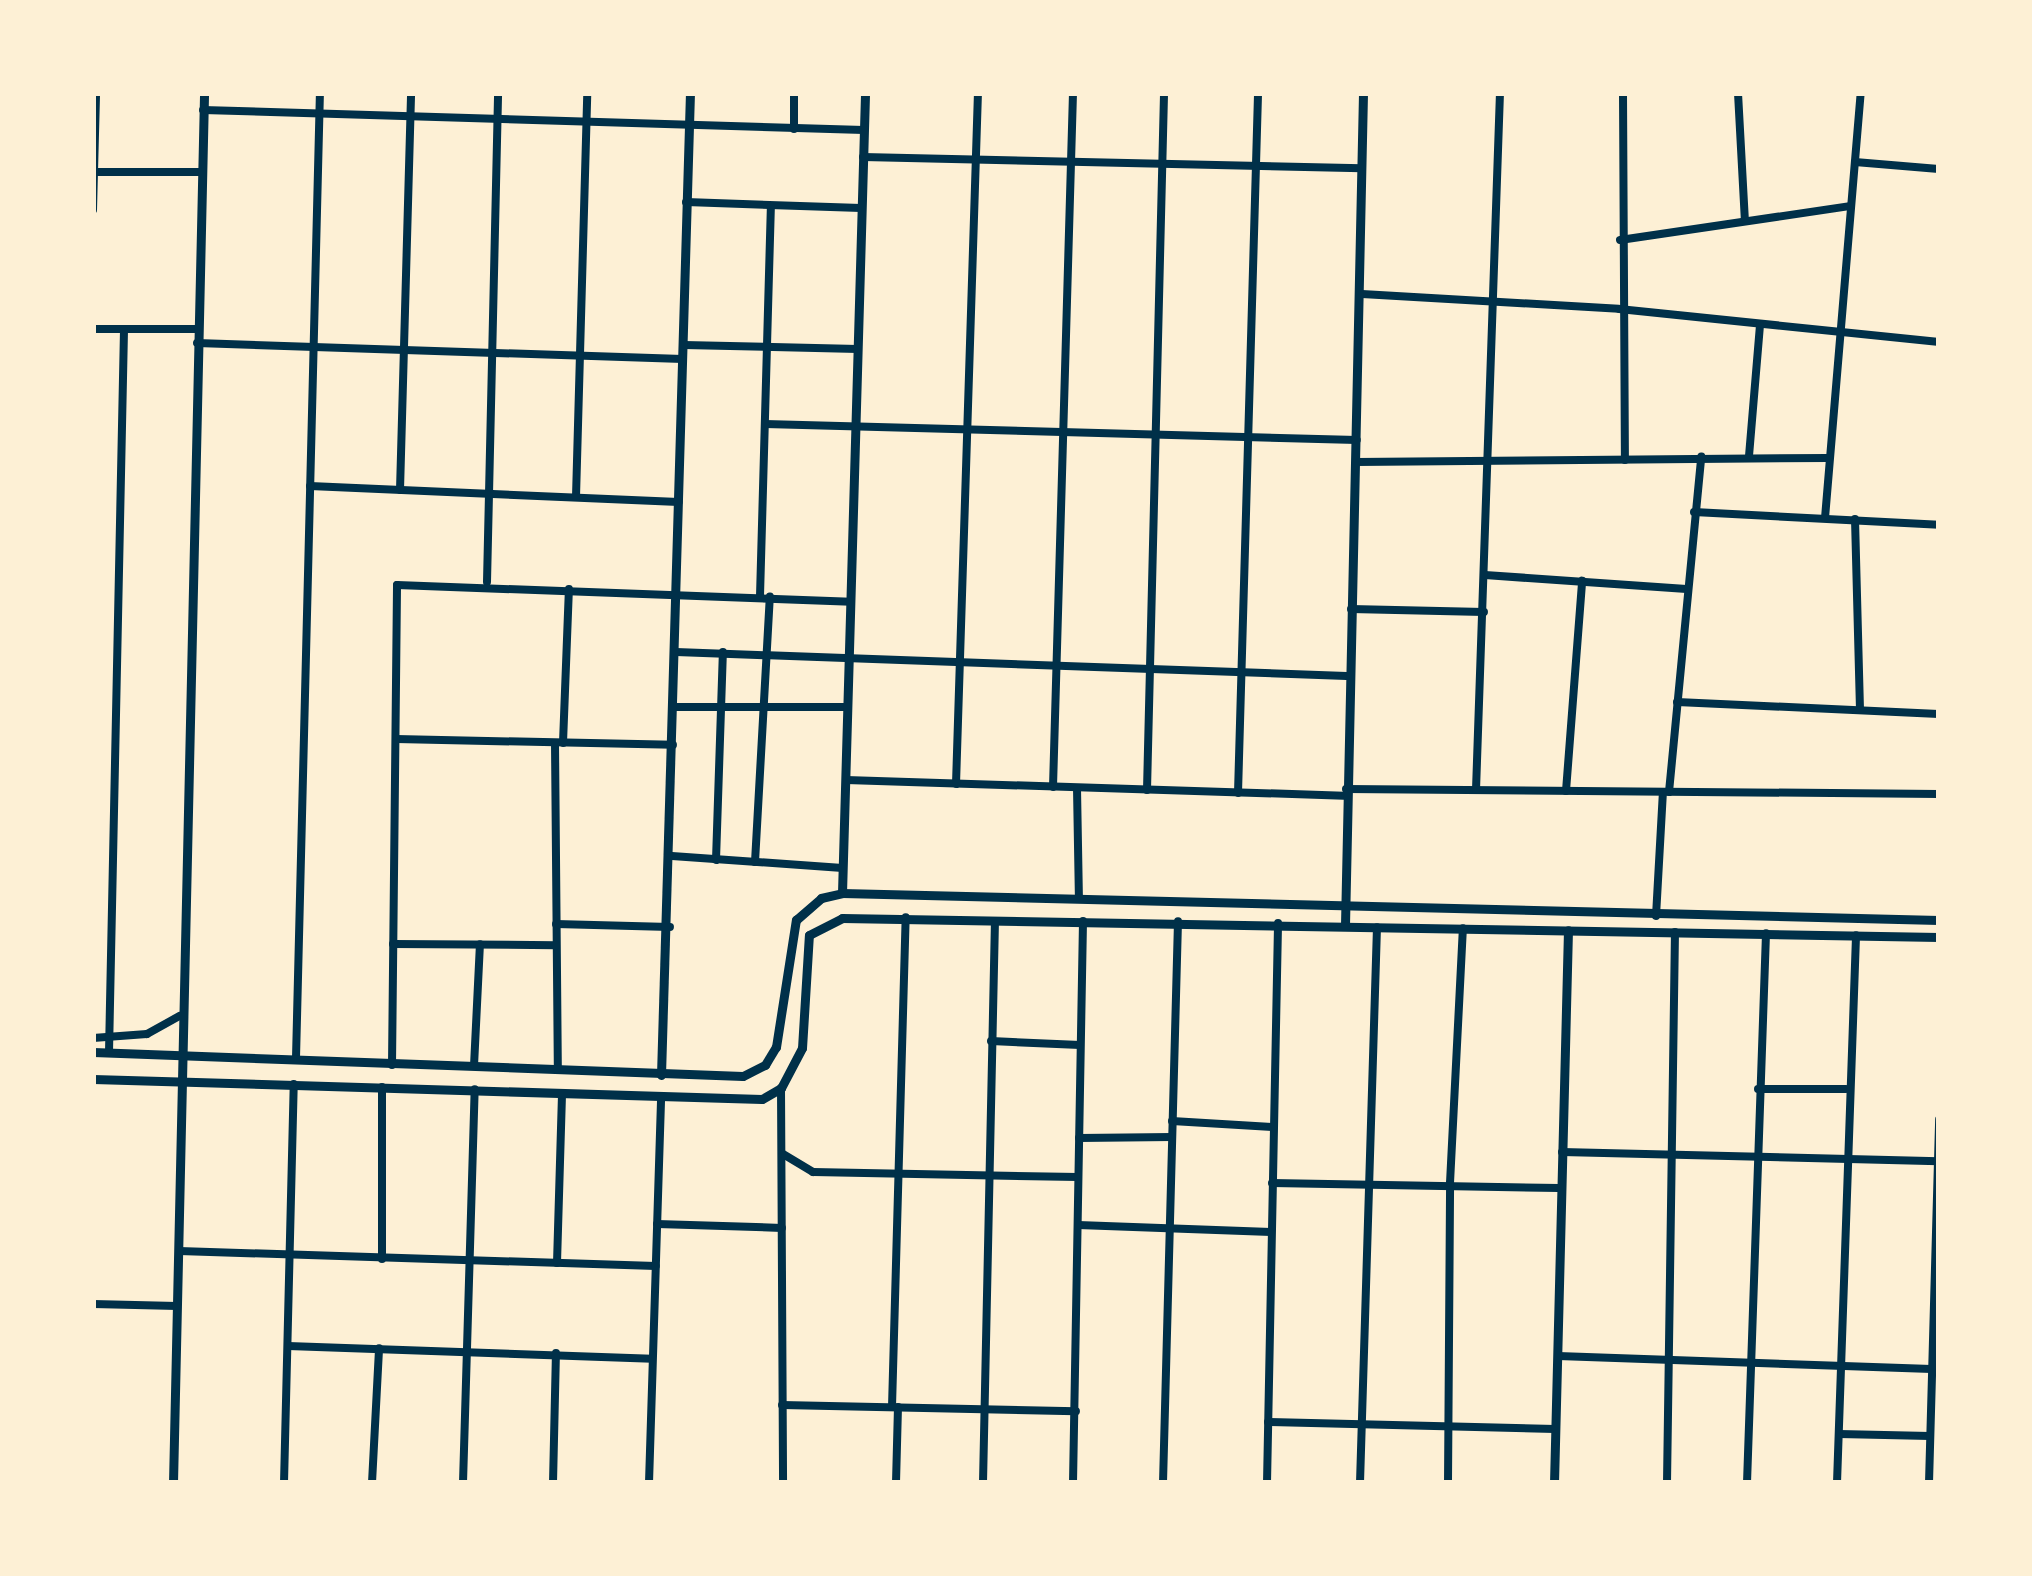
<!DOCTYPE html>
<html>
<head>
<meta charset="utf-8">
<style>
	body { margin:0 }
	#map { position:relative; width:2032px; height:1576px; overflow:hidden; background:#fdf0d5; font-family:"Roboto Condensed",sans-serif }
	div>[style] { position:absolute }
	.minor>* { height:8px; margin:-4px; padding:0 4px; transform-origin:4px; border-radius:4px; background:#003049 }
	.tertiary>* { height:9px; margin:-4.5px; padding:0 4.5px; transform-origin:4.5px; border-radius:4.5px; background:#003049 }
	span { translate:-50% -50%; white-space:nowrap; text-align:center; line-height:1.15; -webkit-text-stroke:12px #fdf0d5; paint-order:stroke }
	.frame { position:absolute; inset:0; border:96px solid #fdf0d5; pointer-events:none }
</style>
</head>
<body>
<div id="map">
	<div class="minor">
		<div style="left:1623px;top:93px;width:367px;rotate:89.7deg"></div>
		<div style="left:1738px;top:93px;width:128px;rotate:86.9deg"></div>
		<div style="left:203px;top:110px;width:661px;rotate:1.73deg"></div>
		<div style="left:794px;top:129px;width:36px;rotate:-90deg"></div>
		<div style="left:863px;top:157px;width:499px;rotate:1.3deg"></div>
		<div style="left:1855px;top:162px;width:84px;rotate:4.8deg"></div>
		<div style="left:94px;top:172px;width:107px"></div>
		<div style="left:686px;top:202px;width:175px;rotate:2deg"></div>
		<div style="left:93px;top:210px;width:117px;rotate:-88.5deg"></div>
		<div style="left:1620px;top:240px;width:232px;rotate:-8.4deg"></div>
		<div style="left:1362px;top:294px;width:257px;rotate:3.3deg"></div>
		<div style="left:1619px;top:309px;width:322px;rotate:5.9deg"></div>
		<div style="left:93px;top:329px;width:104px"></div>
		<div style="left:197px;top:343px;width:486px;rotate:1.9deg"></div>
		<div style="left:684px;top:345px;width:174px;rotate:1.3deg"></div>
		<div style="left:765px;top:424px;width:592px;rotate:1.55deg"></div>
		<div style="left:1749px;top:456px;width:132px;rotate:-85.2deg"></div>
		<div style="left:1356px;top:462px;width:472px;rotate:-0.5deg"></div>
		<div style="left:310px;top:486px;width:369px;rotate:2.5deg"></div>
		<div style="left:400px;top:490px;width:397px;rotate:-88.4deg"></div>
		<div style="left:576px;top:497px;width:404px;rotate:-88.4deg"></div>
		<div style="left:1694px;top:512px;width:245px;rotate:3deg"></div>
		<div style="left:1825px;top:518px;width:427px;rotate:-85.2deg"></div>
		<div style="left:1855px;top:519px;width:191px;rotate:88.5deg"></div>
		<div style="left:1485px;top:575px;width:202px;rotate:4deg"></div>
		<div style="left:487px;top:582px;width:489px;rotate:-88.7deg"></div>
		<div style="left:760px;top:596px;width:390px;rotate:-88.4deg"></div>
		<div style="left:1351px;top:609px;width:133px;rotate:1.3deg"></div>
		<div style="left:676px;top:652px;width:671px;rotate:2.05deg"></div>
		<div style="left:1677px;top:702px;width:262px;rotate:2.6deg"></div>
		<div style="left:675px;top:707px;width:173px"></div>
		<div style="left:396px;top:739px;width:277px;rotate:1.2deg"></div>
		<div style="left:555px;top:743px;width:327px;rotate:89.5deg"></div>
		<div style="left:563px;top:743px;width:154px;rotate:-87.8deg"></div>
		<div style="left:846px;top:780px;width:498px;rotate:1.8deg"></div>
		<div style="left:956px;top:784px;width:691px;rotate:-88.18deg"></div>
		<div style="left:1053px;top:787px;width:694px;rotate:-88.35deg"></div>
		<div style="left:1077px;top:788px;width:110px;rotate:89deg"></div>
		<div style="left:1346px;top:789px;width:593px;rotate:0.48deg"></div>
		<div style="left:1147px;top:790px;width:697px;rotate:-88.6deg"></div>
		<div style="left:1476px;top:790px;width:697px;rotate:-88.03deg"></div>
		<div style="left:1566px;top:791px;width:211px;rotate:-85.6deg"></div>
		<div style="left:1669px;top:792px;width:337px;rotate:-84.5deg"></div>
		<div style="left:1238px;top:793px;width:700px;rotate:-88.36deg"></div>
		<div style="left:672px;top:856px;width:171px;rotate:4deg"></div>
		<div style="left:716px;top:860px;width:208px;rotate:-88.1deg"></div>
		<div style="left:755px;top:862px;width:266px;rotate:-86.8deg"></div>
		<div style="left:1656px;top:916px;width:124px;rotate:-86.8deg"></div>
		<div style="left:556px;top:924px;width:114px;rotate:1.5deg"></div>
		<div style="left:393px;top:944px;width:163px;rotate:0.4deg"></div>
		<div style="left:93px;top:1038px;width:54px;rotate:-4.2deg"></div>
		<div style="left:147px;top:1034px;width:38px;rotate:-29deg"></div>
		<div style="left:991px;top:1041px;width:89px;rotate:2.6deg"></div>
		<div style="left:109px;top:1052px;width:722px;rotate:-88.81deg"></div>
		<div style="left:296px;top:1058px;width:965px;rotate:-88.58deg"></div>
		<div style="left:392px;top:1065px;width:480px;rotate:-89.4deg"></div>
		<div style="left:397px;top:585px;width:454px;rotate:2.1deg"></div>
		<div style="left:474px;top:1066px;width:122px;rotate:-87.2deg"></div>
		<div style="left:781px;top:1088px;width:395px;rotate:89.7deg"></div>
		<div style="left:1758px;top:1089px;width:88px"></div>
		<div style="left:1172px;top:1121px;width:101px;rotate:3.4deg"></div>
		<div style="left:1079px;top:1138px;width:93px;rotate:-0.6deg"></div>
		<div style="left:1562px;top:1152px;width:377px;rotate:1.4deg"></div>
		<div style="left:783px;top:1154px;width:35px;rotate:31deg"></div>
		<div style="left:813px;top:1172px;width:265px;rotate:1.1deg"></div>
		<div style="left:1272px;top:1183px;width:287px;rotate:1deg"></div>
		<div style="left:657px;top:1224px;width:125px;rotate:1.8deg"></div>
		<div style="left:1078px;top:1225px;width:193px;rotate:2.1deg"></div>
		<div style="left:179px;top:1251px;width:477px;rotate:1.8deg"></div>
		<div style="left:382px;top:1259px;width:172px;rotate:-90deg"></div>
		<div style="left:557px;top:1263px;width:170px;rotate:-88.3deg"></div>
		<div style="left:93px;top:1304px;width:84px;rotate:1.4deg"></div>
		<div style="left:288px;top:1346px;width:364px;rotate:2deg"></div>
		<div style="left:1558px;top:1356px;width:381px;rotate:2deg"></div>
		<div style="left:782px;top:1405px;width:294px;rotate:1.2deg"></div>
		<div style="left:892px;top:1407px;width:490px;rotate:-88.4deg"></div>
		<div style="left:1268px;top:1422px;width:287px;rotate:1.4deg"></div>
		<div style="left:1839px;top:1434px;width:91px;rotate:1.3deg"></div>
		<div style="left:284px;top:1483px;width:399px;rotate:-88.6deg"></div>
		<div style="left:372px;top:1483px;width:135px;rotate:-87deg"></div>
		<div style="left:463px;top:1483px;width:394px;rotate:-88.3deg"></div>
		<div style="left:553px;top:1483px;width:130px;rotate:-88.7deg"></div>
		<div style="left:649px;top:1483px;width:383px;rotate:-88.2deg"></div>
		<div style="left:896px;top:1483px;width:76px;rotate:-88.5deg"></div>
		<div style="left:983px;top:1483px;width:562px;rotate:-88.78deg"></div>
		<div style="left:1073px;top:1483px;width:562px;rotate:-88.98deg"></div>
		<div style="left:1163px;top:1483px;width:562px;rotate:-88.47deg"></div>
		<div style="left:1267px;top:1483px;width:560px;rotate:-88.87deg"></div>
		<div style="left:1360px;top:1483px;width:556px;rotate:-88.25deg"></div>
		<div style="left:1448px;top:1483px;width:300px;rotate:-89.6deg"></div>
		<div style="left:1450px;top:1183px;width:255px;rotate:-87.1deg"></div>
		<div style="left:1667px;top:1483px;width:551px;rotate:-89.17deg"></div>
		<div style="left:1747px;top:1483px;width:550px;rotate:-88.02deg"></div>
		<div style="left:1837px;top:1483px;width:548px;rotate:-88.01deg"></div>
		<div style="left:1929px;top:1483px;width:364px;rotate:-88.4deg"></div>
	</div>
	<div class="tertiary">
		<div style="left:842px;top:893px;width:800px;rotate:-88.35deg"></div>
		<div style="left:1345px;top:925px;width:832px;rotate:-88.76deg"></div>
		<div style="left:93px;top:1052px;width:650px;rotate:2.11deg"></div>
		<div style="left:743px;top:1076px;width:25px;rotate:-27deg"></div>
		<div style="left:765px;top:1065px;width:21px;rotate:-59deg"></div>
		<div style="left:776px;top:1047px;width:129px;rotate:-81.1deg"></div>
		<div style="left:796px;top:920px;width:33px;rotate:-41deg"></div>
		<div style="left:821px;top:898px;width:22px;rotate:-13deg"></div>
		<div style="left:842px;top:893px;width:1097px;rotate:1.41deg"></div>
		<div style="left:661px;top:1075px;width:982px;rotate:-88.31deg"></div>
		<div style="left:93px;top:1079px;width:669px;rotate:1.71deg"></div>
		<div style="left:762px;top:1099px;width:22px;rotate:-30deg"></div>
		<div style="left:781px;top:1088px;width:45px;rotate:-62.3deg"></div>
		<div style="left:802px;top:1048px;width:113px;rotate:-86.5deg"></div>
		<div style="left:809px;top:935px;width:37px;rotate:-27deg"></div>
		<div style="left:842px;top:918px;width:1097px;rotate:0.99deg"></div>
		<div style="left:173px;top:1483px;width:1390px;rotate:-88.72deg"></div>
		<div style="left:1554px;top:1483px;width:553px;rotate:-88.55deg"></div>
	</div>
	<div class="frame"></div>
</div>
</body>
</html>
